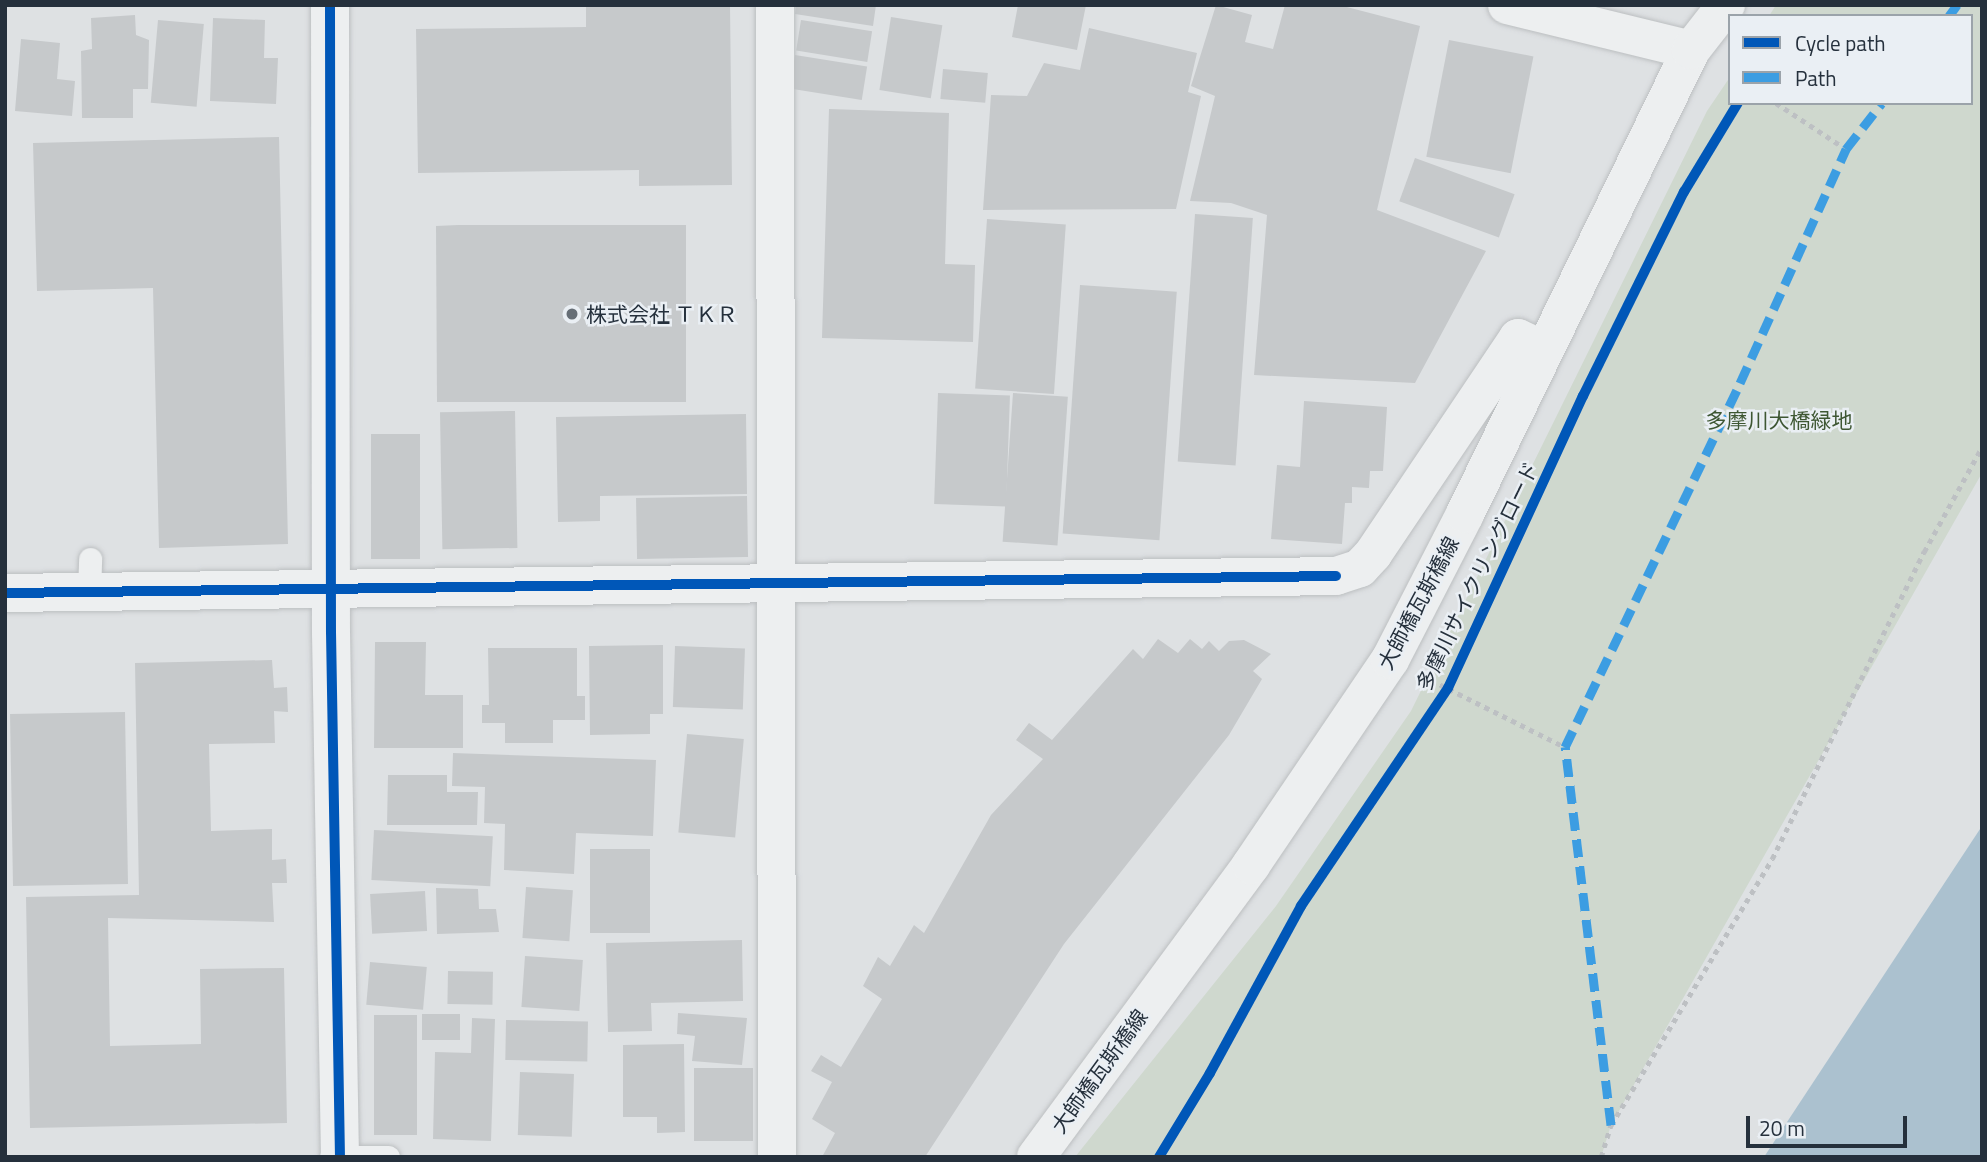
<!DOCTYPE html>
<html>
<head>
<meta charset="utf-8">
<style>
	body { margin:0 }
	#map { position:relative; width:1987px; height:1162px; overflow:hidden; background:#dee1e3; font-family:"Titillium Web","Noto Sans JP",sans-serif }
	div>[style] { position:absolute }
	.green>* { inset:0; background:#cfd8ce }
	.water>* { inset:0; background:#abc1cf }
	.building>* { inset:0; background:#c6c9cb; transform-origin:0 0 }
	.path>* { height:4.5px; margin-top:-2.25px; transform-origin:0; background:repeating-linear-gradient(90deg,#bdc0c3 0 5px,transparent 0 10px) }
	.roads { filter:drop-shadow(0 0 2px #bcbfc1) drop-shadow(0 0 2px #bcbfc1) }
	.service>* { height:23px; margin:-11.5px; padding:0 11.5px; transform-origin:11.5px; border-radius:11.5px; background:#edeff0 }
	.minor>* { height:38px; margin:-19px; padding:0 19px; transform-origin:19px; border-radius:19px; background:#edeff0 }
	.tertiary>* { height:38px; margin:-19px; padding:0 19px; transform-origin:19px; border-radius:19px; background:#edeff0 }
	.quiet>* { height:9px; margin-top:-4.5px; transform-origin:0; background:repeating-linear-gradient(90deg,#3c9de2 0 18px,transparent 0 27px) }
	.cycleway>* { height:10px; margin:-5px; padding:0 5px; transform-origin:5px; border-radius:5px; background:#0057b8 }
	.dots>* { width:19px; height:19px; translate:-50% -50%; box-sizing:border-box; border:4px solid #eaeff4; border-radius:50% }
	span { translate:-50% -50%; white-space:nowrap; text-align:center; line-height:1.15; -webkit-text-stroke:5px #eaeff4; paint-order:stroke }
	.poi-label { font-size:21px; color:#25303c }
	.left { translate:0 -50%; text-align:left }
	.park-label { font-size:21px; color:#3e5733 }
	.street-label { font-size:21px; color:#25303c }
	.frame { position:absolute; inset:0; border:7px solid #25303c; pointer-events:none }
	.legend { position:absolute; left:1728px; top:14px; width:245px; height:91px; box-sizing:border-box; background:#eaeff4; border:2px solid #9ba3aa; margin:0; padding:9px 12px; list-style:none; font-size:21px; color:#25303c }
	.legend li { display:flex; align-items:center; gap:14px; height:35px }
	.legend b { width:35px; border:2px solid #9ba3aa }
	.scale { position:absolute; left:1746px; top:1116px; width:161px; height:32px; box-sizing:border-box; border:4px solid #25303c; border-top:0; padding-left:9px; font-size:21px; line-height:24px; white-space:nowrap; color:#25303c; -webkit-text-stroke:5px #eaeff4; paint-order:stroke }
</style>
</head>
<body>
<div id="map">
	<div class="green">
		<div style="clip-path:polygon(1776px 5px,1982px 5px,1982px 473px,1611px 1125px,1601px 1157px,1075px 1157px,1276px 906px,1411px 711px,1707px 111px,1730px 77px,1730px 103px,1971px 103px,1971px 16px,1769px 16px)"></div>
	</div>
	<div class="water">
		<div style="clip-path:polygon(1982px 826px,1982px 1157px,1764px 1157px)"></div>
	</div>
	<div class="building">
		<div style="clip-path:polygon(586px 5px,730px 5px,732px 185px,639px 186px,639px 170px,418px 173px,416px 29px,586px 27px)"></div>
		<div style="clip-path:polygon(796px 5px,876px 5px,873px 26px,795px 14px)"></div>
		<div style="clip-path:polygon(1018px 5px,1086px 5px,1077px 50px,1012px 37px)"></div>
		<div style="clip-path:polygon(1216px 5px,1252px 15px,1245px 42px,1273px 49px,1285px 5px,1339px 5px,1420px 26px,1377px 210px,1486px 251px,1415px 383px,1254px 375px,1267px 215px,1231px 203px,1190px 201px,1215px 96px,1191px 86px)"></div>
		<div style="clip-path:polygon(135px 15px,136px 35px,149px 40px,148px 89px,133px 89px,133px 118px,82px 118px,81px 51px,92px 49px,91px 18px)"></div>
		<div style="left:891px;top:17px;width:52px;height:74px;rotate:9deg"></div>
		<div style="clip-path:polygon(213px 18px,265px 20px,264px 58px,278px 58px,276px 104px,210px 101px)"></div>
		<div style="left:158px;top:20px;width:46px;height:83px;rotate:5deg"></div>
		<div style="left:801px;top:20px;width:72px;height:31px;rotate:9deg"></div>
		<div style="clip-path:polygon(1089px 28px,1197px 53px,1188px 92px,1201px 96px,1176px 209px,983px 210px,991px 95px,1027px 96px,1044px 63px,1080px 70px)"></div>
		<div style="clip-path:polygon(21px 39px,60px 43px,57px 79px,75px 81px,72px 116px,15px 111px)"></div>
		<div style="left:1449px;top:40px;width:86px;height:119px;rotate:11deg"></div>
		<div style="left:795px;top:55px;width:73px;height:34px;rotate:9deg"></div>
		<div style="left:943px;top:69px;width:45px;height:30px;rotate:5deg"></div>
		<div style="clip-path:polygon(829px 109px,949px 113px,945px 264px,975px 265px,973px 342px,822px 338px)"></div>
		<div style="clip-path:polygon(279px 137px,288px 544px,159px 548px,153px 288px,37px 291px,33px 143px)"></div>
		<div style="left:1415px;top:158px;width:106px;height:46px;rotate:20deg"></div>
		<div style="left:1195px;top:214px;width:58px;height:248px;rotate:4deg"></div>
		<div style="left:987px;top:219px;width:79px;height:170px;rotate:4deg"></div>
		<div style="clip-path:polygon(458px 225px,686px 225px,686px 402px,437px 402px,436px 226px)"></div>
		<div style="left:1080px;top:285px;width:97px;height:249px;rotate:4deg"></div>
		<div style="left:938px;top:393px;width:72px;height:111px;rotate:2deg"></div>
		<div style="left:1013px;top:393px;width:55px;height:149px;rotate:4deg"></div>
		<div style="clip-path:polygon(1304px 401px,1387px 407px,1383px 471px,1370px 471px,1369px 488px,1352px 487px,1352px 503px,1345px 503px,1342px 544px,1271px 539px,1277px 465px,1300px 467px)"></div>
		<div style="left:515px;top:411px;width:137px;height:75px;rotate:89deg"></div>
		<div style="clip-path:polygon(746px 414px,747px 494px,600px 496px,600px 521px,558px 522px,556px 417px)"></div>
		<div style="left:371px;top:434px;width:49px;height:125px"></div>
		<div style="left:747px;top:496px;width:61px;height:111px;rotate:89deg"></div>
		<div style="clip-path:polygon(1158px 639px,1178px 653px,1190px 639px,1202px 649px,1209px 641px,1219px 651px,1229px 641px,1244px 640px,1271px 654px,1253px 671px,1262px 679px,1229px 735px,1064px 944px,925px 1157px,822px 1157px,835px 1133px,812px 1119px,832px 1082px,811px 1071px,821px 1055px,841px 1067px,882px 999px,863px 986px,878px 957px,890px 966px,914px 925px,924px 933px,991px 815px,1043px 759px,1016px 740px,1029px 723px,1052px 740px,1133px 649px,1143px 659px)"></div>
		<div style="clip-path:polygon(375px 642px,426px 642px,425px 695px,463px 695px,463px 748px,374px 748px)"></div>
		<div style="clip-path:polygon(663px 645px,663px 714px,650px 714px,650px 734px,590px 735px,589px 646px)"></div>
		<div style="left:675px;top:646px;width:70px;height:61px;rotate:2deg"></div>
		<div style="clip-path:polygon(488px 648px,577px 648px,577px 696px,585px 696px,585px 720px,553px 720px,553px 743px,505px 743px,505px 723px,482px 723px,482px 705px,489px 705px)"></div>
		<div style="clip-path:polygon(272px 660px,274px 688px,287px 687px,288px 712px,274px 711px,275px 743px,209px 744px,211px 831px,272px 829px,272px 860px,286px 859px,287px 883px,272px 883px,274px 922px,108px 918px,110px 1046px,201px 1044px,200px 969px,284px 968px,287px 1123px,30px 1128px,26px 897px,139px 895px,135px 663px)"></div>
		<div style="left:125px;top:712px;width:172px;height:115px;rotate:89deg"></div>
		<div style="left:687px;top:734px;width:57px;height:99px;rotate:5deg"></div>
		<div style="clip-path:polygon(453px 753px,656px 760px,653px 836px,576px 833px,574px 874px,504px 870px,505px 824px,484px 823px,485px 787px,452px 786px)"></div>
		<div style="clip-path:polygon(388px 775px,447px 775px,447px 792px,478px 792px,477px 825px,387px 825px)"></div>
		<div style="left:374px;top:830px;width:119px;height:50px;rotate:3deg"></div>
		<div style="left:590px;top:849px;width:60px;height:84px"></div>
		<div style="left:526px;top:887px;width:47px;height:51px;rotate:4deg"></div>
		<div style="clip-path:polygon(436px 888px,478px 889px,479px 909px,496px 909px,499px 932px,437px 934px)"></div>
		<div style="left:425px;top:891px;width:40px;height:55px;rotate:87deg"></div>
		<div style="clip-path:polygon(742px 940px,743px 1001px,651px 1003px,652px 1031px,608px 1032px,606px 943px)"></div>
		<div style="left:525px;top:956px;width:58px;height:51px;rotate:4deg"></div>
		<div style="left:370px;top:962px;width:57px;height:43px;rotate:5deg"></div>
		<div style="left:448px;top:971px;width:45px;height:33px;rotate:1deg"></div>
		<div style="clip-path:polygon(678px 1013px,747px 1018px,742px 1065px,692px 1061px,695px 1036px,677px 1034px)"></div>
		<div style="left:460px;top:1014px;width:26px;height:38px;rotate:90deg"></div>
		<div style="left:374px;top:1015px;width:43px;height:120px"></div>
		<div style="clip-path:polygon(472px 1018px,495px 1019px,491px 1141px,433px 1139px,435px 1052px,471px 1053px)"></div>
		<div style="left:506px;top:1020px;width:82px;height:40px;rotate:1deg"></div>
		<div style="clip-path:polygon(684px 1044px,685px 1132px,657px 1133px,657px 1117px,623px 1117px,623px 1045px)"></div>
		<div style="left:694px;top:1068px;width:59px;height:73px"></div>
		<div style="left:520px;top:1072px;width:54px;height:63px;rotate:2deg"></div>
	</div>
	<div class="path">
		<div style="left:1776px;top:103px;width:84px;rotate:33.3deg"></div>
		<div style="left:1431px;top:680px;width:150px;rotate:26.6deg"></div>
		<div style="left:1601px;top:1157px;width:34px;rotate:-73deg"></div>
		<div style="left:1611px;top:1125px;width:311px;rotate:-58.8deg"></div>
		<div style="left:1772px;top:859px;width:343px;rotate:-63.7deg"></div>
		<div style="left:1924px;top:552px;width:120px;rotate:-61.1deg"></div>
	</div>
	<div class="roads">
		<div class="service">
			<div style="left:89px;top:592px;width:33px;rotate:-88deg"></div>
			<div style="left:331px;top:1157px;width:57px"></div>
		</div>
		<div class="minor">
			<div style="left:330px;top:5px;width:627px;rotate:89.91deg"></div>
			<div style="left:331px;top:632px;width:525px;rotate:89.02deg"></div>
			<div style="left:775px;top:5px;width:1152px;rotate:89.9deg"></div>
			<div style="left:1507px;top:5px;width:189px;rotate:13.7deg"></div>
			<div style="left:5px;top:593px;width:1331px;rotate:-0.73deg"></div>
			<div style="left:1336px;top:576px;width:25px;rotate:-18deg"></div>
			<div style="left:1360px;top:568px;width:19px;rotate:-47deg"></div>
			<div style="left:1373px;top:554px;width:260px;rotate:-56.1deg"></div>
			<div style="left:1518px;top:338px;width:29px;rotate:25deg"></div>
		</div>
		<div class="tertiary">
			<div style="left:1036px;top:1157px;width:363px;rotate:-53.6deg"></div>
			<div style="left:1251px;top:865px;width:248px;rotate:-55.9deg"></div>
			<div style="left:1390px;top:660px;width:164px;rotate:-62.8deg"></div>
			<div style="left:1465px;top:514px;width:516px;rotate:-64.03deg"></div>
			<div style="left:1691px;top:50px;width:57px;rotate:-52.1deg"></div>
		</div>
	</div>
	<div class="quiet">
		<div style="left:1949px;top:16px;width:14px;rotate:-54deg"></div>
		<div style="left:1611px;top:1125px;width:381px;rotate:-96.9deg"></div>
		<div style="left:1565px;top:747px;width:404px;rotate:-64.3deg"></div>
		<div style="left:1740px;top:383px;width:257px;rotate:-65.6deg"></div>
		<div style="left:1846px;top:149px;width:58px;rotate:-52deg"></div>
	</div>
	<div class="cycleway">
		<div style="left:330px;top:5px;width:627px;rotate:89.91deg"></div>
		<div style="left:331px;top:632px;width:525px;rotate:89.02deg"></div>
		<div style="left:5px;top:593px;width:1331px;rotate:-0.73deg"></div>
		<div style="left:1159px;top:1157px;width:98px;rotate:-58.7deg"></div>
		<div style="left:1210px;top:1073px;width:190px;rotate:-61.4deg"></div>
		<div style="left:1301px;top:906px;width:263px;rotate:-56deg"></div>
		<div style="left:1448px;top:688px;width:322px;rotate:-65.2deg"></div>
		<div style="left:1583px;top:396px;width:228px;rotate:-63.7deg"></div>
		<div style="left:1684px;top:192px;width:104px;rotate:-58.8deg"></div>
	</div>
	<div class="dots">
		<div style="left:572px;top:314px;background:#666e76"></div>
	</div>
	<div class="poi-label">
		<span class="left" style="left:586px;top:314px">株式会社 ＴＫＲ</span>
	</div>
	<div class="park-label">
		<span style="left:1779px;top:420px">多摩川大橋緑地</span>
	</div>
	<div class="street-label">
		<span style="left:1477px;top:576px;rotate:-64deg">多摩川サイクリングロード</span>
		<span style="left:1418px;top:603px;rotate:-62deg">大師橋瓦斯橋線</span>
		<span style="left:1099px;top:1071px;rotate:-54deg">大師橋瓦斯橋線</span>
	</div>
	<div class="frame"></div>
	<ul class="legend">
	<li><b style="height:9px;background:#0057b8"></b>Cycle path</li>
	<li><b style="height:9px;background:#3c9de2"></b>Path</li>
	</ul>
	<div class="scale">20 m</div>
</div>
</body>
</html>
